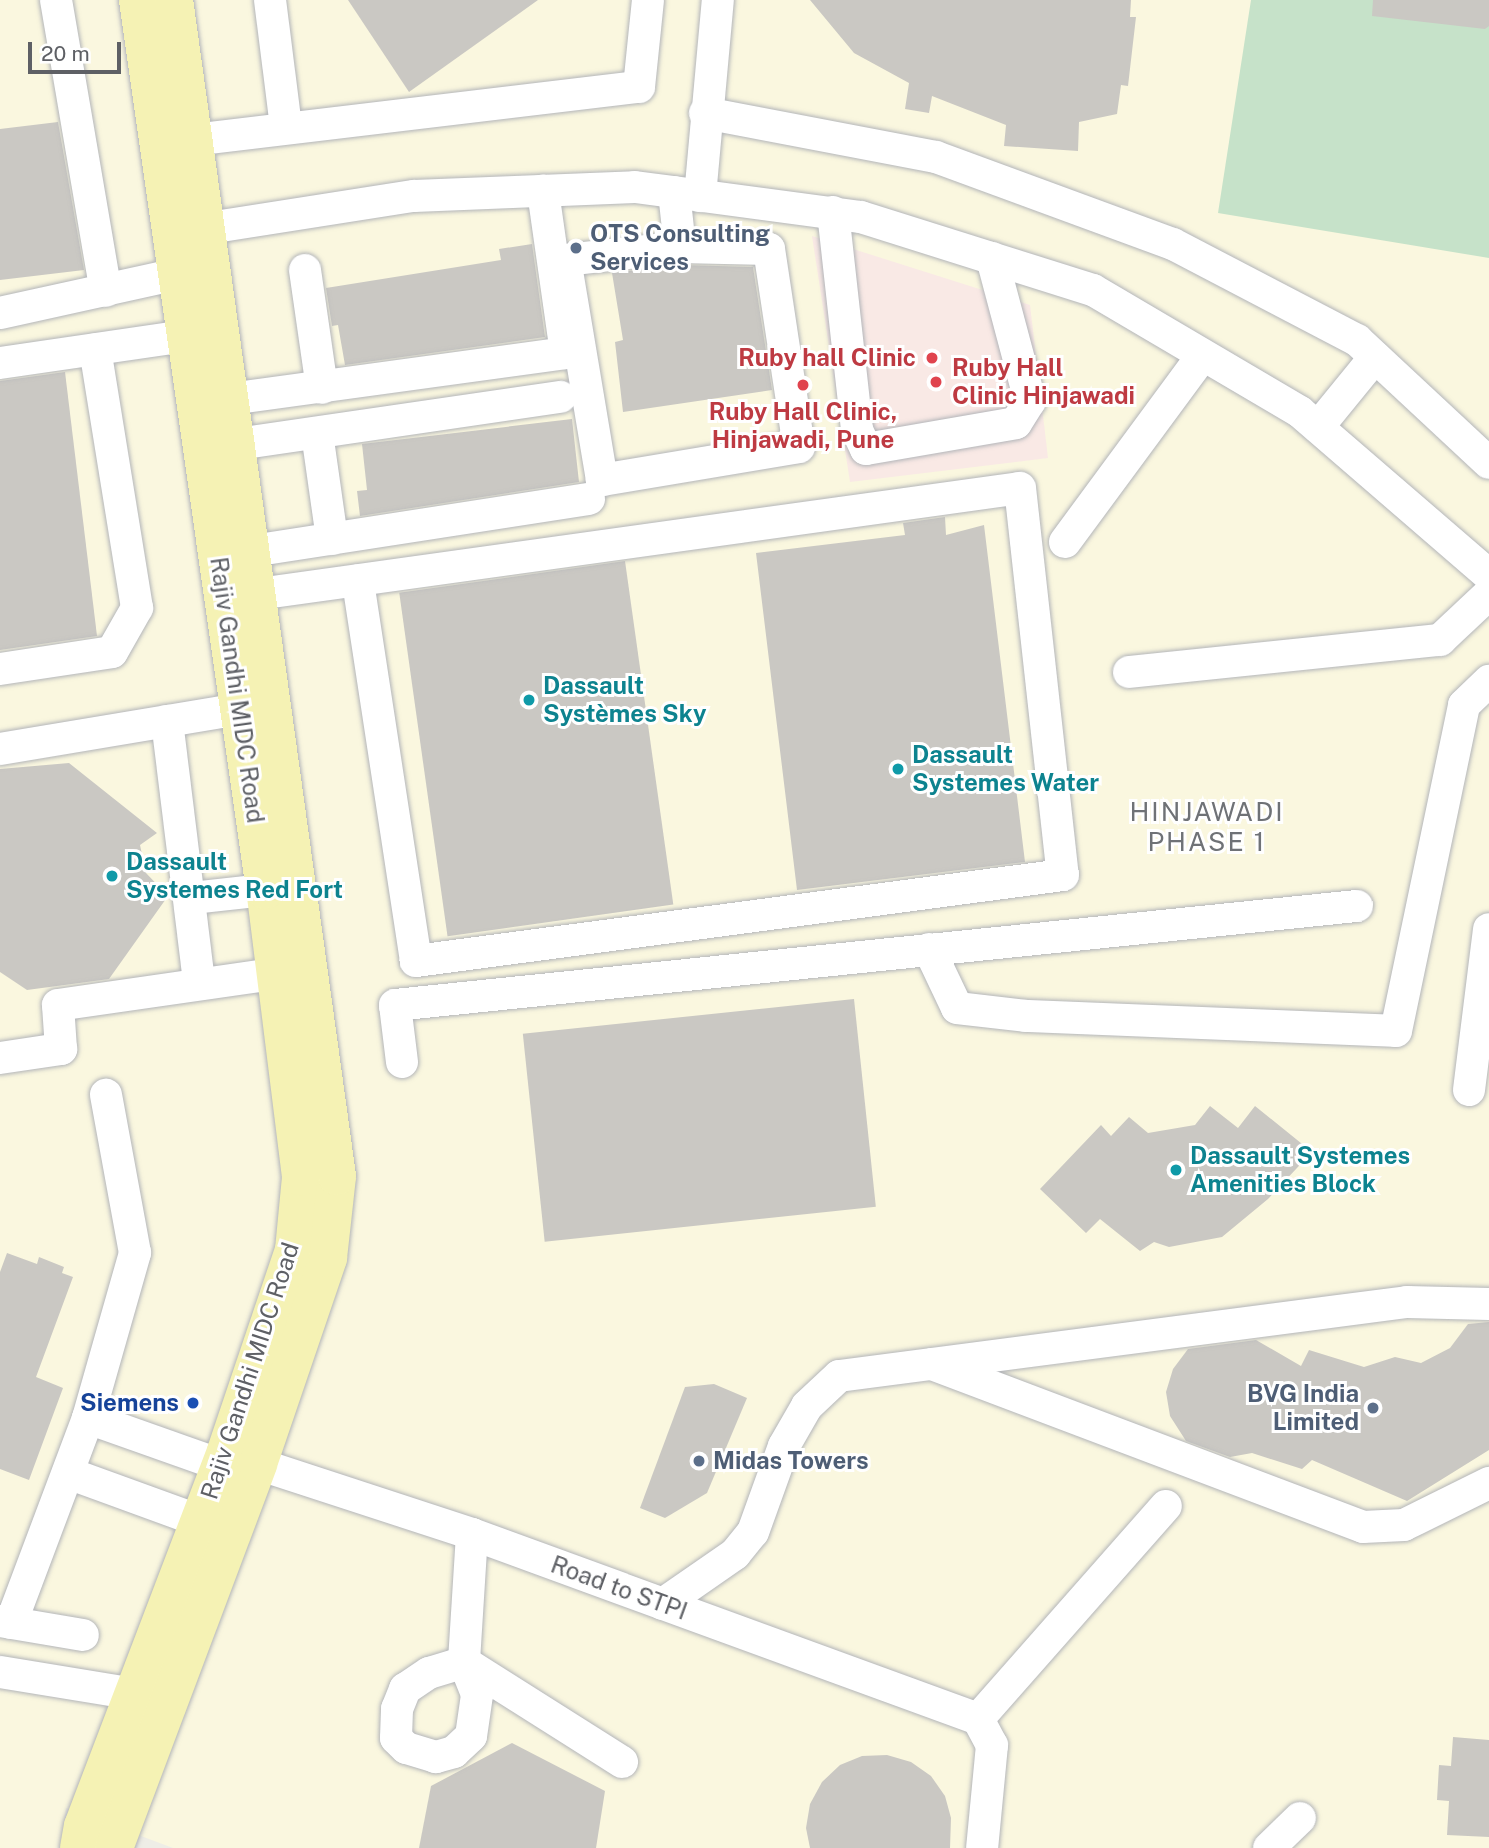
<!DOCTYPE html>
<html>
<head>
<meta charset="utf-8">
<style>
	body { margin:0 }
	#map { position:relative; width:1489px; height:1848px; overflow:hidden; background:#eeede6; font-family:"Public Sans",sans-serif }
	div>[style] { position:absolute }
	.commercial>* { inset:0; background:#faf7df }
	.medical>* { inset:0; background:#f9e9e5 }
	.green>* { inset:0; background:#c6e2c9 }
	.building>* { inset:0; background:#cac8c3; transform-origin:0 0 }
	.roads { filter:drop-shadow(0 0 2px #b3b5b9) drop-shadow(0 0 2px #b3b5b9) }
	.minor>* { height:32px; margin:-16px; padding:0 16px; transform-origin:16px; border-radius:16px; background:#fff }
	.major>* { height:38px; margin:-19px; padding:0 19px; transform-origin:19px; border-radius:19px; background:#f5f2b4 }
	.dots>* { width:19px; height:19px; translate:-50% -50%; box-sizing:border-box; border:4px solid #fff; border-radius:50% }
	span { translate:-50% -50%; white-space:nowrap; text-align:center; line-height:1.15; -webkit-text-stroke:6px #fff; paint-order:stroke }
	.service-label { font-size:24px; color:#4e5e75; font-weight:700 }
	.left { translate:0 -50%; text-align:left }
	.right { translate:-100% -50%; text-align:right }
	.health-label { font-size:24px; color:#be3a42; font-weight:700 }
	.culture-label { font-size:24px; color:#0d838f; font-weight:700 }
	.street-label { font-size:24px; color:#5e6065 }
	.transit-label { font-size:24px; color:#164399; font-weight:700 }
	.neighbourhood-label { font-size:26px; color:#6f7276; letter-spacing:2px }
	.scale { position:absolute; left:28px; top:42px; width:93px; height:32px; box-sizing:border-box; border:4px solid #5e6065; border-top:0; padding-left:9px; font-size:21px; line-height:24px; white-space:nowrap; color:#5e6065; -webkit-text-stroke:5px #fff; paint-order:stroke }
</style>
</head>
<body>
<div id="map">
	<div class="commercial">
		<div style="clip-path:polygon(0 0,1489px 0,1489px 1848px,173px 1848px,66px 1808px,60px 1848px,0 1848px)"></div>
	</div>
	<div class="medical">
		<div style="clip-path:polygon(812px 236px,1030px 305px,1048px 458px,850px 482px)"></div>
	</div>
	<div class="green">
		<div style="clip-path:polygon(1251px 0,1489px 0,1489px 258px,1218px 213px)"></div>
	</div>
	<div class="building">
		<div style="clip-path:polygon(348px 0,538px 0,409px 92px)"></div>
		<div style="clip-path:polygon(810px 0,1131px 0,1130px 17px,1136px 17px,1128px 86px,1121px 85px,1117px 114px,1079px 122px,1078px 151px,1004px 146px,1006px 125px,932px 96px,929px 113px,905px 109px,909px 83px,854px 53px)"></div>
		<div style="clip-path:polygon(1373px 0,1489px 0,1489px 26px,1485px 29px,1372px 16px)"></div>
		<div style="clip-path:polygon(58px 122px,84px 270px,0 280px,0 129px)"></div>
		<div style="clip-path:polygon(532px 244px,545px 337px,345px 365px,338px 325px,332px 326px,326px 288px,501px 260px,499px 249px)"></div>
		<div style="clip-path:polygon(681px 265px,753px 267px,772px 390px,623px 412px,615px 342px,623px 340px,612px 273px)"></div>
		<div style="clip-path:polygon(65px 372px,97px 636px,0 650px,0 381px)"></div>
		<div style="clip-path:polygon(572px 419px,579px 482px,360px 516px,357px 491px,367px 490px,362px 444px)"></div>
		<div style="clip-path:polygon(945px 517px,946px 535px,984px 525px,1025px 862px,797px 890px,756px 553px,905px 535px,903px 523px)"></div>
		<div style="left:625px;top:561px;width:347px;height:228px;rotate:82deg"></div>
		<div style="clip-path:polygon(69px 763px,157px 833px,140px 845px,146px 873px,168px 896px,109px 979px,27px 990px,0 972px,0 769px)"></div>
		<div style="left:854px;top:999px;width:209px;height:333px;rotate:84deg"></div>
		<div style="clip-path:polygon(1210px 1106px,1238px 1128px,1255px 1106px,1312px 1152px,1268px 1199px,1222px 1237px,1169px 1247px,1154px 1242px,1140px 1251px,1100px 1219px,1086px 1233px,1040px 1189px,1101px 1125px,1111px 1136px,1129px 1117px,1148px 1133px,1195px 1125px)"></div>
		<div style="clip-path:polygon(7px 1253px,37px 1264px,39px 1257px,64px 1267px,62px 1273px,73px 1277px,36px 1377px,63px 1388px,29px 1480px,0 1469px,0 1272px)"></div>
		<div style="clip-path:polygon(1489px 1322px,1489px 1450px,1407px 1501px,1312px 1460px,1302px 1469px,1252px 1453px,1230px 1457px,1186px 1441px,1170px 1416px,1166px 1392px,1173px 1369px,1188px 1349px,1256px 1340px,1301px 1366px,1309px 1350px,1364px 1367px,1395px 1357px,1421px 1363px,1450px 1348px,1468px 1324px)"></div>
		<div style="clip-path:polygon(714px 1384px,747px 1398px,707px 1493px,665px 1518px,640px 1508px,685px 1387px)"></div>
		<div style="clip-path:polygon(1453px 1737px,1489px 1740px,1489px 1837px,1447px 1835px,1449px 1801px,1437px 1800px,1439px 1765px,1451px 1766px)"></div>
		<div style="clip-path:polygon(512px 1743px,605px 1791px,596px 1848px,419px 1848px,431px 1786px)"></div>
		<div style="clip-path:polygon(887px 1755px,911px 1762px,931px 1776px,945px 1796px,951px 1818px,950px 1848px,810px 1848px,806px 1828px,810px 1804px,822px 1782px,840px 1765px,862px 1756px)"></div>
	</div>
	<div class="roads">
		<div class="minor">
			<div style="left:56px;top:0;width:295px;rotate:80.3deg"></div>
			<div style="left:270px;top:0;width:128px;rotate:82.8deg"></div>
			<div style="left:705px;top:113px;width:235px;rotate:10.8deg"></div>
			<div style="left:936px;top:157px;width:252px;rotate:20.2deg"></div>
			<div style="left:1173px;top:244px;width:208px;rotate:27.6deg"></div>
			<div style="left:1357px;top:340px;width:180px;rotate:43deg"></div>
			<div style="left:193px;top:140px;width:449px;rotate:-6.8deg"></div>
			<div style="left:639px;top:87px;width:87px;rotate:-84.1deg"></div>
			<div style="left:674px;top:192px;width:55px;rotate:83.8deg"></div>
			<div style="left:680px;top:247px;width:89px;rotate:1.3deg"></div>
			<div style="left:769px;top:249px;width:200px;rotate:81.4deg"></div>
			<div style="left:799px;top:447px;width:200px;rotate:170.5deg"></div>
			<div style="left:602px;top:480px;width:223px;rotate:-99.5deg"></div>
			<div style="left:565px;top:260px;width:116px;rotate:-6.4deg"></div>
			<div style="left:700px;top:196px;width:197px;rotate:-84.8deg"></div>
			<div style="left:833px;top:212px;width:219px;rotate:83.7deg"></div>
			<div style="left:857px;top:430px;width:21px;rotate:65deg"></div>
			<div style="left:866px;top:449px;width:152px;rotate:-9.8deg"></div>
			<div style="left:1016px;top:423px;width:26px;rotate:-58deg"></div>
			<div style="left:1030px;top:401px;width:148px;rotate:-104.9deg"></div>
			<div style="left:183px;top:232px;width:234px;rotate:-8.9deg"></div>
			<div style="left:414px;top:196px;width:221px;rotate:-2.3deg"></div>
			<div style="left:635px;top:187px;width:228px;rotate:7.6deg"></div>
			<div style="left:861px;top:217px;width:243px;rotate:17.5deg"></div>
			<div style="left:1093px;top:290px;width:240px;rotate:30.5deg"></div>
			<div style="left:1300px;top:412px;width:250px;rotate:40.8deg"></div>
			<div style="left:305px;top:270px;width:119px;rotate:81.8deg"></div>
			<div style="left:0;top:313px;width:181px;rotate:-12.4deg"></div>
			<div style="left:0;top:363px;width:188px;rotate:-8.3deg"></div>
			<div style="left:230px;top:399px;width:339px;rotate:-7.8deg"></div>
			<div style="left:566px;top:353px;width:164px;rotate:-98.1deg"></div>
			<div style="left:1318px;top:427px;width:90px;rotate:-50.8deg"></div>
			<div style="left:317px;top:433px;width:107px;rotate:81.9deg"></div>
			<div style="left:237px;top:444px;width:327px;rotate:-8.3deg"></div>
			<div style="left:1065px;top:542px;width:232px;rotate:-53.6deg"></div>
			<div style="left:252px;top:551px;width:341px;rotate:-8.8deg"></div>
			<div style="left:258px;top:594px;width:769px;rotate:-7.92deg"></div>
			<div style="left:1020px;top:488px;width:389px;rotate:83.7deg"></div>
			<div style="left:1063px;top:875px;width:653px;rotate:172.43deg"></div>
			<div style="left:416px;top:961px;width:385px;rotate:-98.7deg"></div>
			<div style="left:0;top:669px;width:113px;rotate:-8.6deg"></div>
			<div style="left:112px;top:652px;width:51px;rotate:-60.4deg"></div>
			<div style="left:137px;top:608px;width:262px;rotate:-99.2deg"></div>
			<div style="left:1129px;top:672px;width:313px;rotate:-5.9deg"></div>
			<div style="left:1440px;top:640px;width:67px;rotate:-43.2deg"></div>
			<div style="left:167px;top:721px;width:264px;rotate:83deg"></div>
			<div style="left:0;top:749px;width:242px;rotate:-9.5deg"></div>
			<div style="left:192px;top:898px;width:73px;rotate:-6.3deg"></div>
			<div style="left:929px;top:949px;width:65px;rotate:64.6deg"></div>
			<div style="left:957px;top:1008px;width:69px;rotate:6.6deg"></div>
			<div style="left:1026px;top:1016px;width:370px;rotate:2.3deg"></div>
			<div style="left:1396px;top:1031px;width:333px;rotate:-78.2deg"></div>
			<div style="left:1464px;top:705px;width:35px;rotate:-44deg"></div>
			<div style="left:0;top:1058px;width:62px;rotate:-8.4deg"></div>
			<div style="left:61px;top:1049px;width:44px;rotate:-93.9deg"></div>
			<div style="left:58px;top:1005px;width:218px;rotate:-8.2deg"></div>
			<div style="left:402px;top:1062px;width:57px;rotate:-97deg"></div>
			<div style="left:395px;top:1005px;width:967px;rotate:-5.88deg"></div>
			<div style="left:1469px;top:1090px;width:162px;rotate:-82.9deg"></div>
			<div style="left:932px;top:1364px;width:461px;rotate:20.7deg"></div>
			<div style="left:1363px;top:1527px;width:41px;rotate:-2.8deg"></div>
			<div style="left:1404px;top:1525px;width:95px;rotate:-26.3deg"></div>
			<div style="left:88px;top:1418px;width:141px;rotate:19.5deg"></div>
			<div style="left:258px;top:1464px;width:225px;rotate:18.1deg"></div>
			<div style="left:472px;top:1534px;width:539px;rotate:20.08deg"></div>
			<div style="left:68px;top:1473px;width:140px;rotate:20deg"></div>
			<div style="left:472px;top:1534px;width:128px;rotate:93.6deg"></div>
			<div style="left:464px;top:1662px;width:187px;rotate:32.3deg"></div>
			<div style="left:663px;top:1604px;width:88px;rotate:-34.8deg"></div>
			<div style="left:735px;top:1554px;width:28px;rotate:-51deg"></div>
			<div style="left:753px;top:1532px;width:91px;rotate:-70.2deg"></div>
			<div style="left:784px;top:1446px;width:46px;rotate:-60.1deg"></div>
			<div style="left:807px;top:1406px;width:44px;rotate:-43.2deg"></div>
			<div style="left:839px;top:1376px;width:573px;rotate:-7.42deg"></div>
			<div style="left:1407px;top:1302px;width:82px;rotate:1.4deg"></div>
			<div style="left:0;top:1621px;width:84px;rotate:9.6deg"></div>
			<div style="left:11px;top:1623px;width:219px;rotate:-69.4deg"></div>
			<div style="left:88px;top:1418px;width:172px;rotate:-74.1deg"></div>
			<div style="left:135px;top:1253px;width:161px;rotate:-100.4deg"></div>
			<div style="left:464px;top:1662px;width:35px;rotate:68deg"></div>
			<div style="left:477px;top:1695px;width:41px;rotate:98.3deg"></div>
			<div style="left:471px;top:1736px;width:23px;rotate:137deg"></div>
			<div style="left:454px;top:1752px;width:19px;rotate:164deg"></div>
			<div style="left:436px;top:1757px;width:31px;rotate:-163deg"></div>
			<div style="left:406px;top:1748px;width:14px;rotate:-135deg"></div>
			<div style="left:396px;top:1738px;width:29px;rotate:-88deg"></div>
			<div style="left:397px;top:1709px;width:22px;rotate:-68deg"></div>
			<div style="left:405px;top:1689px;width:29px;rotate:-34deg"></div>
			<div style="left:429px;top:1673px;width:37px;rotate:-17deg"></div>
			<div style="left:0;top:1672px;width:136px;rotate:9.3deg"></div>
			<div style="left:978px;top:1719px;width:284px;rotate:-48.6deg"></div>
			<div style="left:978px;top:1719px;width:30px;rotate:62deg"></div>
			<div style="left:992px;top:1745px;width:103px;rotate:95.5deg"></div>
			<div style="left:1269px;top:1848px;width:43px;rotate:-44.1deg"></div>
		</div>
		<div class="major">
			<div style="left:79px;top:1848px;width:22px;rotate:-80deg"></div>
			<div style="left:83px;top:1826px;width:401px;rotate:-69.1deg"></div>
			<div style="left:226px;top:1451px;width:212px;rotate:-71.3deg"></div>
			<div style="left:294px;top:1250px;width:73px;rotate:-84.5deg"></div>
			<div style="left:301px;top:1177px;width:289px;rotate:-97.1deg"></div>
			<div style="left:265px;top:890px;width:899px;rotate:-98.12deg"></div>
			<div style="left:114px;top:1848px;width:410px;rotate:-69.4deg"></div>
			<div style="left:258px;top:1464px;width:218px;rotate:-71.2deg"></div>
			<div style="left:328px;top:1258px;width:82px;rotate:-83.7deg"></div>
			<div style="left:337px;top:1176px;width:1187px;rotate:-97.89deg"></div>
		</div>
	</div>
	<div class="dots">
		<div style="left:576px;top:248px;background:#5c6f8a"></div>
		<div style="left:932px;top:358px;background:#e0444e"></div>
		<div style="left:936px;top:382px;background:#e0444e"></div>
		<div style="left:803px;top:385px;background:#e0444e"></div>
		<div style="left:529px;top:700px;background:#0f9aa8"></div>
		<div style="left:898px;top:769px;background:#0f9aa8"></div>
		<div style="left:112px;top:876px;background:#0f9aa8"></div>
		<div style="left:1176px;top:1170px;background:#0f9aa8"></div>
		<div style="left:193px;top:1403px;background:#1a4fb4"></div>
		<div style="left:1373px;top:1408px;background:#5c6f8a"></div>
		<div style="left:699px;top:1461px;background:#5c6f8a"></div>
	</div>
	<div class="service-label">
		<span class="left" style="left:590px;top:248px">OTS Consulting<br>Services</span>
		<span class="right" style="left:1359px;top:1408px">BVG India<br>Limited</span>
		<span class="left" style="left:713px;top:1461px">Midas Towers</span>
	</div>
	<div class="health-label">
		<span class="right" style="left:916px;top:358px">Ruby hall Clinic</span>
		<span class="left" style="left:952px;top:382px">Ruby Hall<br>Clinic Hinjawadi</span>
		<span style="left:803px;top:426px">Ruby Hall Clinic,<br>Hinjawadi, Pune</span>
	</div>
	<div class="culture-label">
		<span class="left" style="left:543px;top:700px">Dassault<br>Systèmes Sky</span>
		<span class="left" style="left:912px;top:769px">Dassault<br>Systemes Water</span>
		<span class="left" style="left:126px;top:876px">Dassault<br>Systemes Red Fort</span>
		<span class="left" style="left:1190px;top:1170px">Dassault Systemes<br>Amenities Block</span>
	</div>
	<div class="street-label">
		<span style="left:237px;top:690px;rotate:82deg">Rajiv Gandhi MIDC Road</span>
		<span style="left:250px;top:1371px;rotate:-72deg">Rajiv Gandhi MIDC Road</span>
		<span style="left:619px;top:1588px;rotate:20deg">Road to STPI</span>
	</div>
	<div class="transit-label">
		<span class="right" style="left:179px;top:1403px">Siemens</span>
	</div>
	<div class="neighbourhood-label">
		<span style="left:1207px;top:827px">HINJAWADI<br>PHASE 1</span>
	</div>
	<div class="scale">20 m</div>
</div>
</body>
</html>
